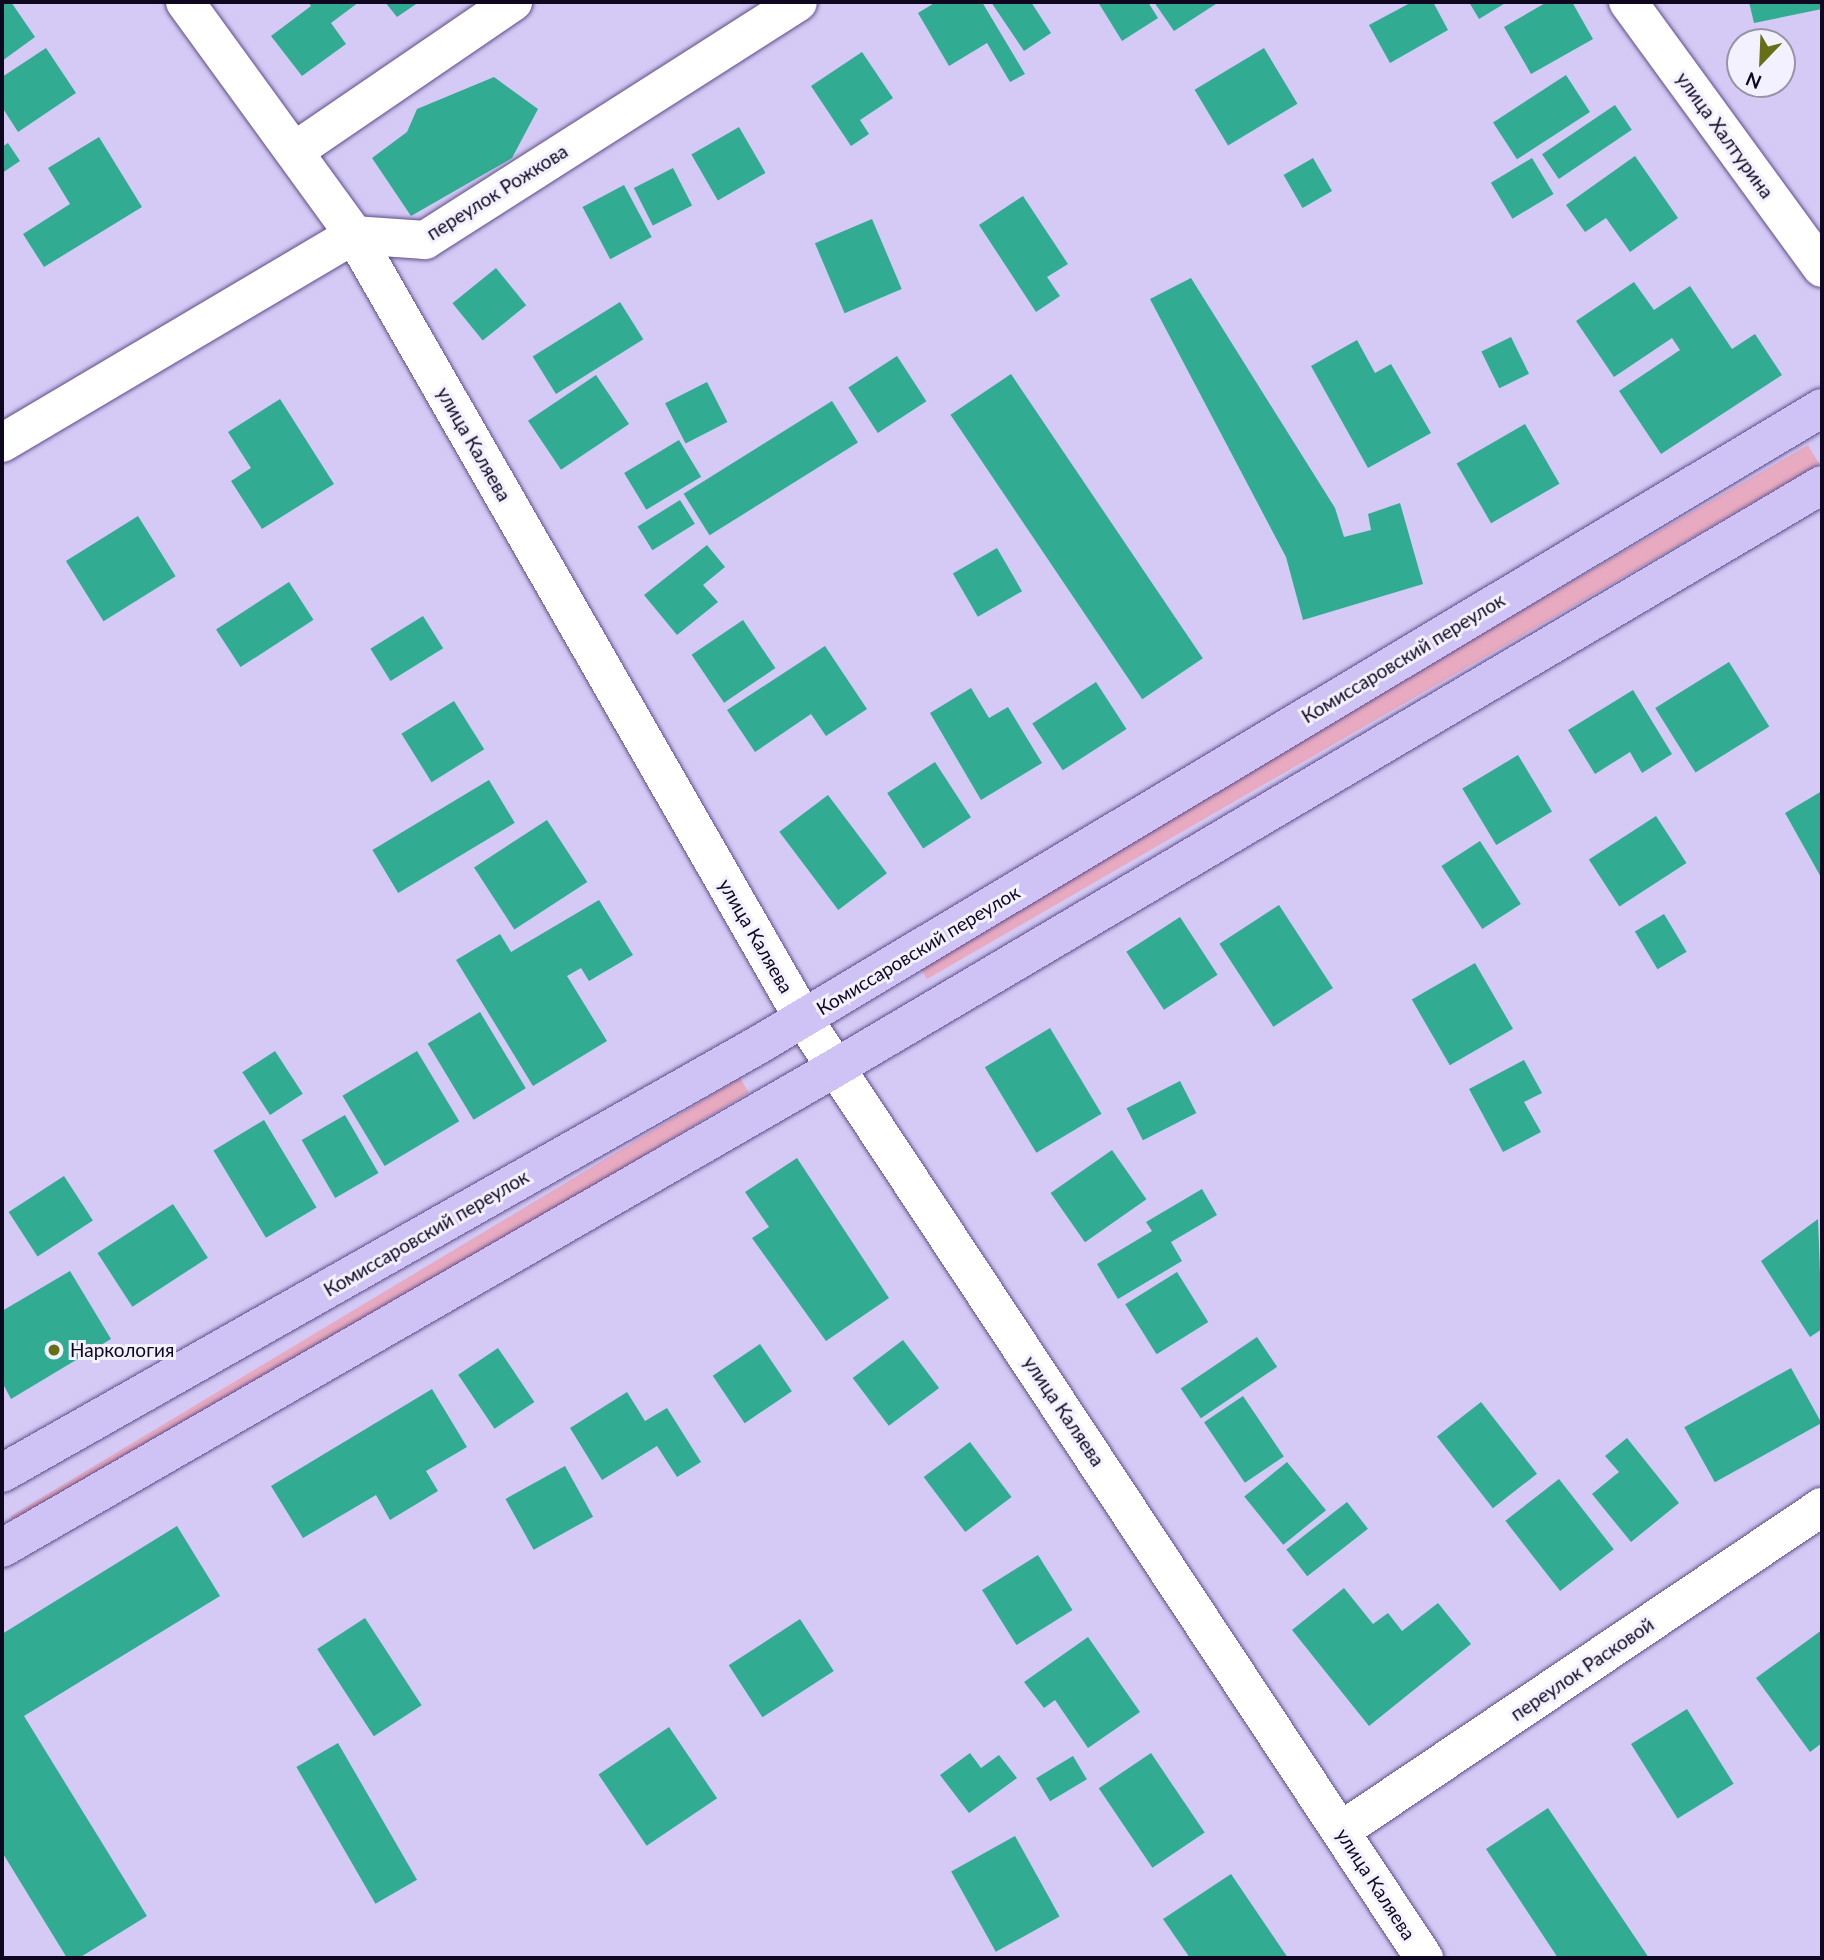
<!DOCTYPE html>
<html>
<head>
<meta charset="utf-8">
<style>
	body { margin:0 }
	#map { position:relative; width:1824px; height:1960px; overflow:hidden; background:#d4caf5; font-family:Lato,sans-serif }
	div>[style] { position:absolute }
	.green>* { inset:0; background:#e7aac0; transform-origin:0 0 }
	.building>* { inset:0; background:#31ac92; transform-origin:0 0 }
	.roads { filter:drop-shadow(0 0 2px #5f4d8b) drop-shadow(0 0 2px #5f4d8b) }
	.minor>* { height:38px; margin:-19px; padding:0 19px; transform-origin:19px; border-radius:19px; background:#fff }
	.major>* { height:38px; margin:-19px; padding:0 19px; transform-origin:19px; border-radius:19px; background:#cfc2f4 }
	.dots>* { width:19px; height:19px; translate:-50% -50%; box-sizing:border-box; border:4px solid #f3f0ff; border-radius:50% }
	span { translate:-50% -50%; white-space:nowrap; text-align:center; line-height:1.15; -webkit-text-stroke:6px #f3f0ff; paint-order:stroke }
	.street-label { font-size:19px; color:#0f071f }
	.poi-label { font-size:19px; color:#0f071f }
	.left { translate:0 -50%; text-align:left }
	.frame { position:absolute; inset:0; border:4px solid #0f071f; pointer-events:none }
	.north { position:absolute; left:1726px; top:28px; width:70px; height:70px; box-sizing:border-box; background:#f3f0ff; border:2px solid #9893a5; border-radius:50%; rotate:203deg; font-size:19px; font-weight:700; line-height:28px; text-align:center; color:#0f071f }
	.north::after { content:''; display:block; margin:auto; width:24px; height:32px; background:#666f16; clip-path:polygon(50% 0,100% 100%,50% 72%,0 100%) }
</style>
</head>
<body>
<div id="map">
	<div class="green">
		<div style="left:1808px;top:445px;width:22px;height:1030px;rotate:60deg"></div>
		<div style="left:740px;top:1078px;width:17px;height:851px;rotate:59deg"></div>
	</div>
	<div class="building">
		<div style="clip-path:polygon(2px 2px,11px 2px,35px 37px,2px 61px)"></div>
		<div style="clip-path:polygon(308px 2px,359px 2px,331px 23px,346px 44px,302px 76px,271px 36px,311px 6px)"></div>
		<div style="clip-path:polygon(385px 2px,419px 2px,397px 17px)"></div>
		<div style="clip-path:polygon(936px 2px,982px 2px,1025px 74px,1010px 82px,987px 43px,949px 66px,918px 13px)"></div>
		<div style="clip-path:polygon(991px 2px,1031px 2px,1051px 33px,1024px 51px)"></div>
		<div style="clip-path:polygon(1098px 2px,1148px 2px,1158px 18px,1122px 41px)"></div>
		<div style="clip-path:polygon(1154px 2px,1219px 2px,1174px 31px)"></div>
		<div style="clip-path:polygon(1412px 2px,1433px 2px,1448px 30px,1390px 63px,1369px 25px)"></div>
		<div style="clip-path:polygon(1469px 2px,1507px 2px,1479px 19px)"></div>
		<div style="clip-path:polygon(1547px 2px,1572px 2px,1593px 39px,1531px 74px,1504px 27px)"></div>
		<div style="clip-path:polygon(1749px 2px,1822px 2px,1822px 9px,1754px 23px)"></div>
		<div style="clip-path:polygon(46px 48px,76px 93px,18px 132px,2px 107px,2px 77px)"></div>
		<div style="left:1264px;top:48px;width:65px;height:81px;rotate:59deg"></div>
		<div style="clip-path:polygon(862px 52px,893px 98px,860px 120px,869px 134px,851px 146px,811px 86px)"></div>
		<div style="left:1566px;top:75px;width:44px;height:87px;rotate:57deg"></div>
		<div style="clip-path:polygon(494px 77px,538px 109px,512px 158px,411px 216px,372px 158px,407px 132px,417px 109px)"></div>
		<div style="left:1615px;top:105px;width:30px;height:88px;rotate:56deg"></div>
		<div style="left:739px;top:127px;width:53px;height:55px;rotate:60deg"></div>
		<div style="clip-path:polygon(99px 137px,142px 207px,44px 267px,23px 234px,70px 204px,48px 168px)"></div>
		<div style="clip-path:polygon(8px 143px,20px 161px,2px 173px,2px 147px)"></div>
		<div style="clip-path:polygon(1635px 156px,1678px 218px,1630px 252px,1606px 218px,1585px 232px,1566px 205px)"></div>
		<div style="left:1313px;top:158px;width:38px;height:34px;rotate:60deg"></div>
		<div style="left:1532px;top:158px;width:42px;height:48px;rotate:59deg"></div>
		<div style="left:673px;top:168px;width:42px;height:44px;rotate:63deg"></div>
		<div style="left:624px;top:185px;width:59px;height:47px;rotate:62deg"></div>
		<div style="clip-path:polygon(1023px 196px,1068px 264px,1047px 277px,1060px 296px,1036px 312px,979px 225px)"></div>
		<div style="left:872px;top:219px;width:76px;height:62px;rotate:67deg"></div>
		<div style="left:496px;top:268px;width:48px;height:56px;rotate:51deg"></div>
		<div style="clip-path:polygon(1191px 278px,1335px 508px,1344px 537px,1371px 530px,1368px 514px,1400px 503px,1423px 584px,1303px 620px,1286px 557px,1150px 299px)"></div>
		<div style="clip-path:polygon(1634px 282px,1654px 310px,1690px 286px,1732px 349px,1755px 334px,1782px 375px,1661px 454px,1619px 391px,1680px 350px,1672px 338px,1614px 377px,1576px 321px)"></div>
		<div style="left:620px;top:302px;width:44px;height:103px;rotate:58deg"></div>
		<div style="left:1511px;top:337px;width:41px;height:33px;rotate:64deg"></div>
		<div style="clip-path:polygon(1357px 340px,1375px 373px,1391px 364px,1431px 433px,1368px 468px,1311px 366px)"></div>
		<div style="left:897px;top:356px;width:54px;height:58px;rotate:57deg"></div>
		<div style="left:1011px;top:374px;width:343px;height:73px;rotate:56deg"></div>
		<div style="left:596px;top:375px;width:59px;height:82px;rotate:56deg"></div>
		<div style="left:707px;top:382px;width:45px;height:47px;rotate:63deg"></div>
		<div style="clip-path:polygon(280px 399px,334px 484px,262px 529px,231px 481px,251px 468px,228px 432px)"></div>
		<div style="left:832px;top:401px;width:49px;height:175px;rotate:58deg"></div>
		<div style="left:1525px;top:424px;width:69px;height:79px;rotate:60deg"></div>
		<div style="left:679px;top:440px;width:43px;height:64px;rotate:59deg"></div>
		<div style="left:680px;top:500px;width:28px;height:50px;rotate:58deg"></div>
		<div style="left:138px;top:516px;width:71px;height:85px;rotate:58deg"></div>
		<div style="clip-path:polygon(707px 545px,725px 567px,703px 585px,718px 602px,677px 635px,644px 595px)"></div>
		<div style="left:997px;top:548px;width:50px;height:51px;rotate:60deg"></div>
		<div style="left:289px;top:582px;width:45px;height:87px;rotate:57deg"></div>
		<div style="left:423px;top:616px;width:38px;height:62px;rotate:58deg"></div>
		<div style="left:743px;top:620px;width:58px;height:62px;rotate:56deg"></div>
		<div style="clip-path:polygon(825px 646px,867px 709px,826px 736px,811px 714px,755px 752px,727px 710px)"></div>
		<div style="left:1729px;top:662px;width:76px;height:87px;rotate:58deg"></div>
		<div style="left:1096px;top:682px;width:56px;height:76px;rotate:57deg"></div>
		<div style="clip-path:polygon(971px 688px,989px 718px,1008px 707px,1042px 763px,981px 800px,930px 713px)"></div>
		<div style="clip-path:polygon(1633px 690px,1672px 754px,1642px 773px,1630px 752px,1595px 774px,1568px 730px)"></div>
		<div style="left:454px;top:701px;width:57px;height:62px;rotate:58deg"></div>
		<div style="left:1518px;top:755px;width:66px;height:65px;rotate:59deg"></div>
		<div style="left:935px;top:762px;width:66px;height:57px;rotate:57deg"></div>
		<div style="left:489px;top:780px;width:50px;height:136px;rotate:59deg"></div>
		<div style="clip-path:polygon(1822px 791px,1822px 879px,1785px 813px)"></div>
		<div style="left:828px;top:795px;width:98px;height:61px;rotate:53deg"></div>
		<div style="left:1656px;top:816px;width:56px;height:80px;rotate:57deg"></div>
		<div style="left:547px;top:820px;width:74px;height:87px;rotate:57deg"></div>
		<div style="left:1480px;top:841px;width:75px;height:46px;rotate:57deg"></div>
		<div style="clip-path:polygon(599px 900px,633px 955px,589px 981px,581px 968px,567px 976px,607px 1041px,533px 1086px,456px 960px,500px 934px,511px 952px)"></div>
		<div style="left:1279px;top:905px;width:99px;height:71px;rotate:57deg"></div>
		<div style="left:1664px;top:914px;width:44px;height:34px;rotate:59deg"></div>
		<div style="left:1180px;top:917px;width:69px;height:64px;rotate:57deg"></div>
		<div style="left:1475px;top:963px;width:76px;height:73px;rotate:60deg"></div>
		<div style="left:480px;top:1012px;width:89px;height:61px;rotate:59deg"></div>
		<div style="left:1050px;top:1028px;width:100px;height:76px;rotate:59deg"></div>
		<div style="left:275px;top:1051px;width:51px;height:39px;rotate:57deg"></div>
		<div style="left:417px;top:1051px;width:82px;height:87px;rotate:59deg"></div>
		<div style="clip-path:polygon(1524px 1060px,1542px 1093px,1524px 1102px,1541px 1132px,1503px 1152px,1469px 1089px)"></div>
		<div style="left:1180px;top:1081px;width:36px;height:60px;rotate:63deg"></div>
		<div style="left:345px;top:1115px;width:67px;height:50px;rotate:60deg"></div>
		<div style="left:264px;top:1120px;width:102px;height:59px;rotate:59deg"></div>
		<div style="left:1112px;top:1150px;width:60px;height:75px;rotate:55deg"></div>
		<div style="clip-path:polygon(797px 1158px,889px 1298px,826px 1341px,752px 1238px,769px 1227px,745px 1192px)"></div>
		<div style="left:64px;top:1176px;width:53px;height:66px;rotate:57deg"></div>
		<div style="clip-path:polygon(1202px 1189px,1217px 1215px,1171px 1242px,1182px 1261px,1118px 1299px,1097px 1264px,1152px 1231px,1146px 1222px)"></div>
		<div style="left:173px;top:1204px;width:64px;height:90px;rotate:57deg"></div>
		<div style="clip-path:polygon(1818px 1219px,1822px 1329px,1810px 1337px,1761px 1261px)"></div>
		<div style="clip-path:polygon(70px 1271px,111px 1339px,11px 1399px,2px 1382px,2px 1311px)"></div>
		<div style="left:1177px;top:1272px;width:59px;height:61px;rotate:58deg"></div>
		<div style="left:1257px;top:1337px;width:36px;height:92px;rotate:56deg"></div>
		<div style="left:903px;top:1340px;width:60px;height:63px;rotate:53deg"></div>
		<div style="left:760px;top:1344px;width:57px;height:57px;rotate:56deg"></div>
		<div style="left:498px;top:1348px;width:65px;height:48px;rotate:56deg"></div>
		<div style="left:1791px;top:1368px;width:63px;height:122px;rotate:61deg"></div>
		<div style="clip-path:polygon(432px 1389px,467px 1447px,426px 1471px,438px 1491px,390px 1520px,376px 1495px,303px 1538px,271px 1486px)"></div>
		<div style="clip-path:polygon(627px 1392px,645px 1421px,667px 1408px,701px 1462px,677px 1477px,657px 1446px,602px 1480px,570px 1428px)"></div>
		<div style="left:1243px;top:1396px;width:73px;height:47px;rotate:56deg"></div>
		<div style="left:1481px;top:1402px;width:91px;height:56px;rotate:52deg"></div>
		<div style="clip-path:polygon(1627px 1438px,1679px 1503px,1631px 1542px,1592px 1494px,1619px 1472px,1605px 1456px)"></div>
		<div style="left:970px;top:1442px;width:69px;height:58px;rotate:53deg"></div>
		<div style="left:1287px;top:1462px;width:62px;height:55px;rotate:51deg"></div>
		<div style="left:565px;top:1466px;width:58px;height:68px;rotate:61deg"></div>
		<div style="left:1559px;top:1479px;width:89px;height:68px;rotate:52deg"></div>
		<div style="left:1347px;top:1502px;width:34px;height:77px;rotate:52deg"></div>
		<div style="clip-path:polygon(177px 1526px,220px 1596px,24px 1716px,147px 1916px,79px 1958px,67px 1958px,2px 1852px,2px 1634px)"></div>
		<div style="left:1038px;top:1555px;width:65px;height:66px;rotate:58deg"></div>
		<div style="clip-path:polygon(1344px 1588px,1373px 1624px,1388px 1613px,1402px 1631px,1438px 1603px,1471px 1644px,1369px 1726px,1292px 1630px)"></div>
		<div style="left:365px;top:1618px;width:104px;height:57px;rotate:57deg"></div>
		<div style="left:800px;top:1619px;width:62px;height:85px;rotate:57deg"></div>
		<div style="clip-path:polygon(1822px 1630px,1822px 1743px,1810px 1752px,1756px 1678px)"></div>
		<div style="clip-path:polygon(1088px 1637px,1140px 1712px,1088px 1748px,1055px 1700px,1044px 1708px,1024px 1682px)"></div>
		<div style="left:1687px;top:1709px;width:88px;height:66px;rotate:58deg"></div>
		<div style="left:669px;top:1727px;width:86px;height:85px;rotate:56deg"></div>
		<div style="left:338px;top:1743px;width:158px;height:48px;rotate:60deg"></div>
		<div style="clip-path:polygon(970px 1753px,981px 1768px,999px 1755px,1017px 1778px,969px 1813px,940px 1775px)"></div>
		<div style="left:1151px;top:1753px;width:96px;height:63px;rotate:56deg"></div>
		<div style="left:1073px;top:1756px;width:27px;height:43px;rotate:59deg"></div>
		<div style="clip-path:polygon(1548px 1808px,1649px 1958px,1558px 1958px,1486px 1849px)"></div>
		<div style="left:1015px;top:1836px;width:92px;height:73px;rotate:61deg"></div>
		<div style="clip-path:polygon(1231px 1874px,1288px 1958px,1190px 1958px,1163px 1919px)"></div>
	</div>
	<div class="roads">
		<div class="minor">
			<div style="left:185px;top:2px;width:288px;rotate:54deg"></div>
			<div style="left:354px;top:235px;width:903px;rotate:60.17deg"></div>
			<div style="left:803px;top:1018px;width:1127px;rotate:56.55deg"></div>
			<div style="left:1628px;top:2px;width:329px;rotate:53.9deg"></div>
			<div style="left:296px;top:150px;width:263px;rotate:-34.3deg"></div>
			<div style="left:2px;top:443px;width:409px;rotate:-30.6deg"></div>
			<div style="left:354px;top:235px;width:71px;rotate:4deg"></div>
			<div style="left:425px;top:240px;width:442px;rotate:-32.5deg"></div>
			<div style="left:1342px;top:1830px;width:579px;rotate:-33.94deg"></div>
		</div>
		<div class="major">
			<div style="left:2px;top:1473px;width:871px;rotate:-29.51deg"></div>
			<div style="left:760px;top:1044px;width:1238px;rotate:-30.92deg"></div>
			<div style="left:2px;top:1548px;width:961px;rotate:-29.95deg"></div>
			<div style="left:835px;top:1068px;width:1146px;rotate:-30.57deg"></div>
		</div>
	</div>
	<div class="dots">
		<div style="left:54px;top:1350px;background:#666f16"></div>
	</div>
	<div class="street-label">
		<span style="left:1725px;top:135px;rotate:54deg">улица Халтурина</span>
		<span style="left:497px;top:192px;rotate:-32deg">переулок Рожкова</span>
		<span style="left:474px;top:444px;rotate:60deg">улица Каляева</span>
		<span style="left:1403px;top:658px;rotate:-31deg">Комиссаровский переулок</span>
		<span style="left:756px;top:936px;rotate:60deg">улица Каляева</span>
		<span style="left:918px;top:950px;rotate:-31deg">Комиссаровский переулок</span>
		<span style="left:426px;top:1233px;rotate:-30deg">Комиссаровский переулок</span>
		<span style="left:1064px;top:1411px;rotate:56deg">улица Каляева</span>
		<span style="left:1582px;top:1669px;rotate:-34deg">переулок Расковой</span>
		<span style="left:1376px;top:1884px;rotate:57deg">улица Каляева</span>
	</div>
	<div class="poi-label">
		<span class="left" style="left:70px;top:1350px">Наркология</span>
	</div>
	<div class="frame"></div>
	<div class="north">N</div>
</div>
</body>
</html>
